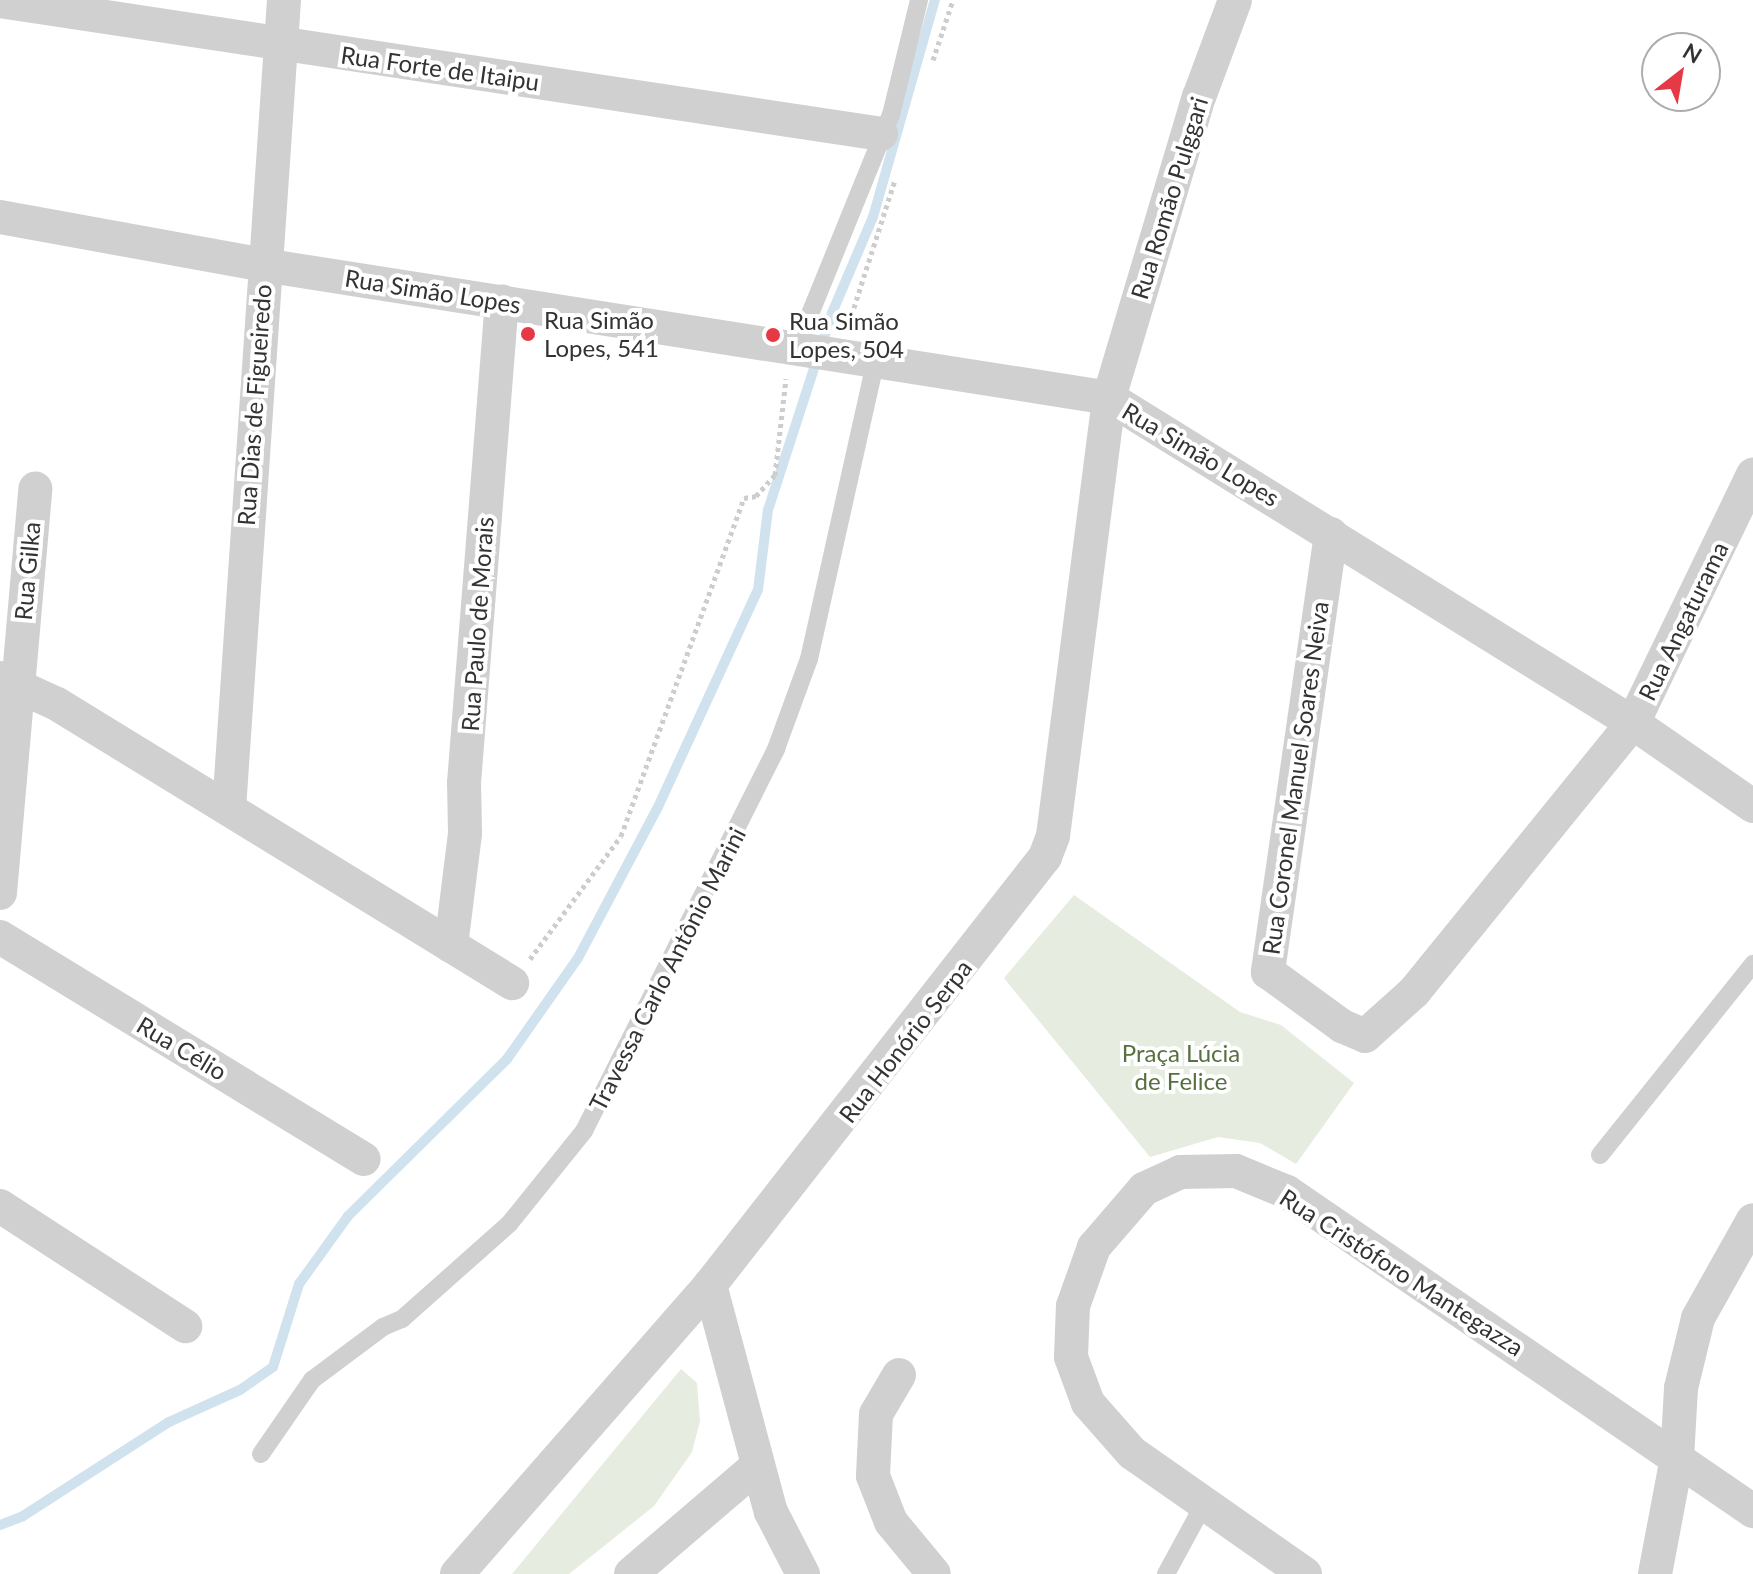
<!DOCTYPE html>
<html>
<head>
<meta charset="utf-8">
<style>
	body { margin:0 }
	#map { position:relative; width:1753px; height:1574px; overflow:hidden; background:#fff; font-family:Lato,sans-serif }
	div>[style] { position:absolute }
	.green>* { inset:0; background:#e6ecdf }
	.stream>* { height:10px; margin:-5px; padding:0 5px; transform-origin:5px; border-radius:5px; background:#cfe2ee }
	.path>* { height:5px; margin-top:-2.5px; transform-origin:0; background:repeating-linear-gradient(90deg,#cdcdcd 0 4px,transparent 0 8px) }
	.service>* { height:18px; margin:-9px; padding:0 9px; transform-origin:9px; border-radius:9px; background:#d0d0d0 }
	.minor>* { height:34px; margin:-17px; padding:0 17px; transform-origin:17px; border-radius:17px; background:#d0d0d0 }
	.dots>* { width:22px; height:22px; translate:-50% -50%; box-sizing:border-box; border:4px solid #fff; border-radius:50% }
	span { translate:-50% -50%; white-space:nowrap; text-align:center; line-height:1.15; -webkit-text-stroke:8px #fff; paint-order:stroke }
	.street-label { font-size:24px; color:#333 }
	.poi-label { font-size:24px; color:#333 }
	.left { translate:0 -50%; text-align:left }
	.park-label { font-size:24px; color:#56703f }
	.north { position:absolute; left:1641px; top:32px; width:80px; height:80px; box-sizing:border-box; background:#fff; border:2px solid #adadad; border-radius:50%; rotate:31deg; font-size:22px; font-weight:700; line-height:32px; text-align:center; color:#333 }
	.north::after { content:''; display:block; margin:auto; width:28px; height:36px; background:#e63946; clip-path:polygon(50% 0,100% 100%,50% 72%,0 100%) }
</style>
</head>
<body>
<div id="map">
	<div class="green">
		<div style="clip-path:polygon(1074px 895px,1240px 1012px,1281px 1025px,1354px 1083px,1296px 1164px,1260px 1143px,1218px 1137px,1150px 1157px,1004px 978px)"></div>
		<div style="clip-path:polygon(681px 1369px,697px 1383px,700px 1421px,692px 1452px,654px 1506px,569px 1574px,512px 1574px)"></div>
	</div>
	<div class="stream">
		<div style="left:0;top:1525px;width:25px;rotate:-21deg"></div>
		<div style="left:23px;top:1516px;width:174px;rotate:-32.8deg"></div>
		<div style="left:169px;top:1422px;width:78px;rotate:-24.3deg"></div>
		<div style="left:240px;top:1390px;width:40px;rotate:-34.9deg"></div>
		<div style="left:273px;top:1367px;width:87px;rotate:-72.6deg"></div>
		<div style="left:299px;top:1284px;width:84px;rotate:-54.2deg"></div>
		<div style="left:348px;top:1216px;width:223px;rotate:-44.6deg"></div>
		<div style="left:507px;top:1059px;width:123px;rotate:-54.9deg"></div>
		<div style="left:578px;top:958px;width:171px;rotate:-62.1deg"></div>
		<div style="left:658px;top:807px;width:239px;rotate:-65.3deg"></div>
		<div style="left:758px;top:590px;width:81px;rotate:-82.9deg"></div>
		<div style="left:768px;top:510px;width:207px;rotate:-72deg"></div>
		<div style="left:832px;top:313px;width:104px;rotate:-66.9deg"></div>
		<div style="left:873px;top:217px;width:226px;rotate:-74.1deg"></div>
	</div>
	<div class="path">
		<div style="left:933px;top:60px;width:63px;rotate:-71.6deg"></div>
		<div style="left:849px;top:323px;width:150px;rotate:-72.2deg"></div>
		<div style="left:530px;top:959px;width:153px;rotate:-53.5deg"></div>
		<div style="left:621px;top:836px;width:360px;rotate:-70deg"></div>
		<div style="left:744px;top:498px;width:12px;rotate:-9deg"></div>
		<div style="left:756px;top:496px;width:28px;rotate:-48deg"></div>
		<div style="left:775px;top:475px;width:97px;rotate:-83.5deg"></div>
	</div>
	<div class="service">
		<div style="left:795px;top:351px;width:255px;rotate:-67.9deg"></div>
		<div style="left:891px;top:115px;width:118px;rotate:-76.3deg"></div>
		<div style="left:1600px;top:1155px;width:245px;rotate:-51.3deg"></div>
		<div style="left:261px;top:1454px;width:90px;rotate:-55.4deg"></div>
		<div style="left:312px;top:1380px;width:89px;rotate:-36.7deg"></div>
		<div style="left:383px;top:1327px;width:21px;rotate:-23deg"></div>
		<div style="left:402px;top:1319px;width:143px;rotate:-41.6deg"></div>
		<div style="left:509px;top:1224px;width:119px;rotate:-51.1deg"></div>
		<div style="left:584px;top:1131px;width:428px;rotate:-63.3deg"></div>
		<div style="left:776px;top:749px;width:96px;rotate:-69.9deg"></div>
		<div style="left:809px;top:659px;width:302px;rotate:-77.4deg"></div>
		<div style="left:1166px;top:1574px;width:80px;rotate:-61.5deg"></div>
	</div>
	<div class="minor">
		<div style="left:0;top:1px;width:891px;rotate:8.58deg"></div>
		<div style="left:0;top:217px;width:267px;rotate:10.3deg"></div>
		<div style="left:263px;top:265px;width:856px;rotate:8.93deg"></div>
		<div style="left:1109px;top:398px;width:617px;rotate:31.81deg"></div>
		<div style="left:1633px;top:723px;width:146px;rotate:34.7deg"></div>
		<div style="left:1331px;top:534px;width:443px;rotate:98.2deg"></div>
		<div style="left:1268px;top:972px;width:92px;rotate:36.1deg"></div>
		<div style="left:1342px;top:1026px;width:25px;rotate:23deg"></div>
		<div style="left:1365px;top:1036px;width:66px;rotate:-41.9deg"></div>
		<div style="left:1414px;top:992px;width:347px;rotate:-50.9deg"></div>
		<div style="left:1633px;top:723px;width:276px;rotate:-64.2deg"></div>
		<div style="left:0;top:678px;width:63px;rotate:24.5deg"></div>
		<div style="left:57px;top:704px;width:534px;rotate:31.52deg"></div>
		<div style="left:229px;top:809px;width:811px;rotate:-86.11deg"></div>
		<div style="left:0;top:893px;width:406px;rotate:-85deg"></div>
		<div style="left:0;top:937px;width:426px;rotate:31.4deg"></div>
		<div style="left:451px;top:946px;width:114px;rotate:-82.9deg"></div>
		<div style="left:465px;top:833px;width:50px;rotate:-91.1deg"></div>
		<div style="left:464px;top:783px;width:483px;rotate:-85.5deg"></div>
		<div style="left:0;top:1206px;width:221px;rotate:33deg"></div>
		<div style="left:710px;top:1285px;width:235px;rotate:75deg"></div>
		<div style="left:771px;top:1512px;width:70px;rotate:62.7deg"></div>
		<div style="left:899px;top:1375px;width:45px;rotate:120.5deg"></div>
		<div style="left:876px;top:1414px;width:62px;rotate:92.8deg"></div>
		<div style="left:873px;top:1476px;width:49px;rotate:68.6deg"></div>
		<div style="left:891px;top:1522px;width:67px;rotate:50.4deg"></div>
		<div style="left:457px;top:1574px;width:384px;rotate:-48.8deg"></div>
		<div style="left:710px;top:1285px;width:544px;rotate:-51.95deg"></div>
		<div style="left:1045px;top:857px;width:22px;rotate:-69deg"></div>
		<div style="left:1053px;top:836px;width:442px;rotate:-82.7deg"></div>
		<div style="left:1109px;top:398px;width:314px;rotate:-73.4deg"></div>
		<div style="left:1199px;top:97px;width:103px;rotate:-69.6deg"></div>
		<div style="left:631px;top:1574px;width:167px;rotate:-40.6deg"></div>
		<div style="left:1305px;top:1574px;width:211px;rotate:-145deg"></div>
		<div style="left:1132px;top:1453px;width:67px;rotate:-131.3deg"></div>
		<div style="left:1088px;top:1403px;width:49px;rotate:-110.3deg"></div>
		<div style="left:1071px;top:1357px;width:51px;rotate:-87.8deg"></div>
		<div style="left:1073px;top:1306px;width:63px;rotate:-70.4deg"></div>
		<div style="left:1094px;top:1247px;width:77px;rotate:-49.2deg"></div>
		<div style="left:1144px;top:1189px;width:40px;rotate:-25deg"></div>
		<div style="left:1180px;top:1172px;width:56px;rotate:-1deg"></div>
		<div style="left:1236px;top:1171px;width:55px;rotate:22.4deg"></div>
		<div style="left:1287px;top:1192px;width:565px;rotate:34.39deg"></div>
		<div style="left:1655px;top:1574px;width:118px;rotate:-79.3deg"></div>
		<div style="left:1677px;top:1458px;width:70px;rotate:-86.7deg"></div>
		<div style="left:1681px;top:1388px;width:72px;rotate:-76.3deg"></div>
		<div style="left:1698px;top:1318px;width:112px;rotate:-60.7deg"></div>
	</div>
	<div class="dots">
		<div style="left:528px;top:334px;background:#e63946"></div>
		<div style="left:773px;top:335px;background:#e63946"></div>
	</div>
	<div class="street-label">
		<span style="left:440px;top:68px;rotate:8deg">Rua Forte de Itaipu</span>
		<span style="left:1169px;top:198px;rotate:-73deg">Rua Romão Pulggari</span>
		<span style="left:433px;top:291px;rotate:9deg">Rua Simão Lopes</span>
		<span style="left:254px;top:405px;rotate:-86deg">Rua Dias de Figueiredo</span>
		<span style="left:1201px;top:454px;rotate:31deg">Rua Simão Lopes</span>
		<span style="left:27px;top:571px;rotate:-85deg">Rua Gilka</span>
		<span style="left:1683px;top:621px;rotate:-64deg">Rua Angaturama</span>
		<span style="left:477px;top:624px;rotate:-86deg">Rua Paulo de Morais</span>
		<span style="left:1295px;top:778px;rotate:-82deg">Rua Coronel Manuel Soares Neiva</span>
		<span style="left:667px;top:969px;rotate:-63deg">Travessa Carlo Antônio Marini</span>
		<span style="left:905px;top:1041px;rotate:-52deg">Rua Honório Serpa</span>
		<span style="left:182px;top:1048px;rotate:31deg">Rua Célio</span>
		<span style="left:1402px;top:1272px;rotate:33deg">Rua Cristóforo Mantegazza</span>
	</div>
	<div class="poi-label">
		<span class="left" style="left:544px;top:334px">Rua Simão<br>Lopes, 541</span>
		<span class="left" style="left:789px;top:335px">Rua Simão<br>Lopes, 504</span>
	</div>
	<div class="park-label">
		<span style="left:1181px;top:1067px">Praça Lúcia<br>de Felice</span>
	</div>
	<div class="north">N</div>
</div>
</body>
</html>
